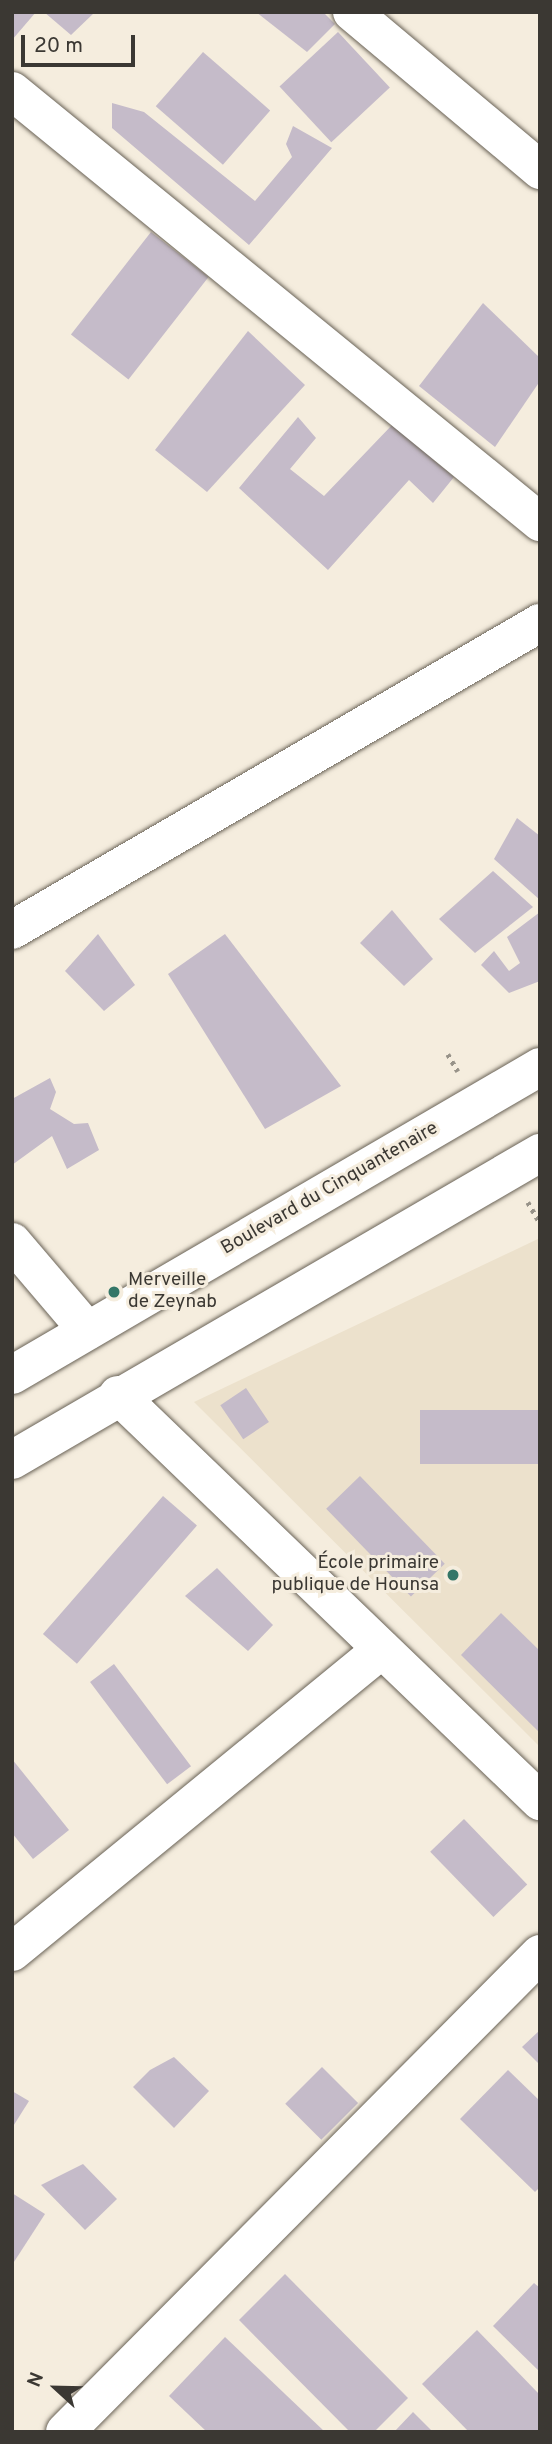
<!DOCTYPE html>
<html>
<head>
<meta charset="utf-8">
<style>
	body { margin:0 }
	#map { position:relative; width:552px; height:2444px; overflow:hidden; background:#f5edde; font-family:Overpass,sans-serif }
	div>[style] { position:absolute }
	.built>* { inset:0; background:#ece1cc }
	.building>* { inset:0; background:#c5bbc9; transform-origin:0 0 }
	.path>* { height:4.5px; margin-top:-2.25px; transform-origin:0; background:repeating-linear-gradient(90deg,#989389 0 3.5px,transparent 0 8.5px) }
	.roads { filter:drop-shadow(0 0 2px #696256) drop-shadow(0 0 2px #696256) }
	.minor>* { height:38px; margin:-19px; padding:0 19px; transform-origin:19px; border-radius:19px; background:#fff }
	.major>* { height:38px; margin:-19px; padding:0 19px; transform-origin:19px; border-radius:19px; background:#fff }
	.dots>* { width:19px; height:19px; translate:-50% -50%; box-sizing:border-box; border:4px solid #f5edde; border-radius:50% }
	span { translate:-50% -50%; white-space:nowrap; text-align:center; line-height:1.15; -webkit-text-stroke:6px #f5edde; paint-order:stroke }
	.street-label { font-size:19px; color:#3b3833 }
	.poi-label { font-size:19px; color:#3b3833 }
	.left { translate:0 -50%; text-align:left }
	.right { translate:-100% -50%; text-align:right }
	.frame { position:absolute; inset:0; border:14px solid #3b3833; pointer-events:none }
	.north { position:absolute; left:21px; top:2353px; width:70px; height:70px; -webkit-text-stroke:5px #f5edde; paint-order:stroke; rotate:292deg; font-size:19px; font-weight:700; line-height:28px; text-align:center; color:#3b3833 }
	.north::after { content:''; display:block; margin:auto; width:24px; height:32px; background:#3b3833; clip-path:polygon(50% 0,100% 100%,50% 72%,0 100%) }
	.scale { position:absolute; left:21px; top:35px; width:114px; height:32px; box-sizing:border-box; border:4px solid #3b3833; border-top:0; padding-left:9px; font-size:21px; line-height:24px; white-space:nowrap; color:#3b3833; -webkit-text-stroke:5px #f5edde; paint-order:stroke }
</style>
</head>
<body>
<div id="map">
	<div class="built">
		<div style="clip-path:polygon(540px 1238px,540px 1747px,194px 1402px)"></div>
	</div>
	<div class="building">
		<div style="clip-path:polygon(12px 12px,36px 12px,12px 40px)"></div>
		<div style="clip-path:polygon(44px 12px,95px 12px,71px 35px)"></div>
		<div style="clip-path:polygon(256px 12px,323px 12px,335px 24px,307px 52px)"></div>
		<div style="left:338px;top:32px;width:76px;height:80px;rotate:47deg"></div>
		<div style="left:203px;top:52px;width:89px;height:72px;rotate:41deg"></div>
		<div style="clip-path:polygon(112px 103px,144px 112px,255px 201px,292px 157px,286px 144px,293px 126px,332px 148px,249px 245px,112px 128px)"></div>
		<div style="left:151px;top:232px;width:73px;height:130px;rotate:38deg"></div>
		<div style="clip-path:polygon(483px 303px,540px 358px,540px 381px,495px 447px,419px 386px)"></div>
		<div style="clip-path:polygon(248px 331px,305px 385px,207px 492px,155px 450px)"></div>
		<div style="clip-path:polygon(298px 417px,316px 438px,290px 469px,324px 496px,392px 425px,454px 477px,433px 503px,409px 480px,328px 570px,239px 488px)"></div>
		<div style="clip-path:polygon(517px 818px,540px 836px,540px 900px,494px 859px)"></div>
		<div style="clip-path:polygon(493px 871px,533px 907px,475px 953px,439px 919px)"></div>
		<div style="clip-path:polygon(392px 910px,433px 959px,404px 986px,360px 943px)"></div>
		<div style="clip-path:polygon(540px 912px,540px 981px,509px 993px,481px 965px,494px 951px,509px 971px,520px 963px,507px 937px)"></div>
		<div style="clip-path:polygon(98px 934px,135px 985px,104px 1011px,65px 971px)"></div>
		<div style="clip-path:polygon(225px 934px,341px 1086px,265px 1129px,168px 974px)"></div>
		<div style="clip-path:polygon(50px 1078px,56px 1092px,50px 1109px,74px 1124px,88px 1123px,99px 1150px,67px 1169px,52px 1136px,12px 1165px,12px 1099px)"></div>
		<div style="left:246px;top:1388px;width:41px;height:31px;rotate:56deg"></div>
		<div style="left:540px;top:1410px;width:54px;height:120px;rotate:90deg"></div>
		<div style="left:360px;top:1476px;width:122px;height:47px;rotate:46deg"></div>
		<div style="left:163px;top:1496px;width:45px;height:183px;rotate:41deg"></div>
		<div style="clip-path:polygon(217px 1568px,273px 1625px,248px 1651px,185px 1596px)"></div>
		<div style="clip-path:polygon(501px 1613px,540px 1651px,540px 1733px,461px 1655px)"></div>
		<div style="left:114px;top:1664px;width:128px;height:30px;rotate:53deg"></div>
		<div style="clip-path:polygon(12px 1759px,69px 1830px,33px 1859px,12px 1833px)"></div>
		<div style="left:464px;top:1819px;width:91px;height:47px;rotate:46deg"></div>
		<div style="clip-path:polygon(540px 2030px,540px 2065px,522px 2047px)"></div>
		<div style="clip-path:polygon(174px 2057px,209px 2091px,174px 2128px,133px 2087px,150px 2070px)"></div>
		<div style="left:322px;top:2067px;width:51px;height:52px;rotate:45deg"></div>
		<div style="clip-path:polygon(508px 2070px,540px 2101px,540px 2187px,535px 2192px,460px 2119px)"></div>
		<div style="clip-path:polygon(12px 2091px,29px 2101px,12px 2128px)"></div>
		<div style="clip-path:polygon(83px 2164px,117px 2199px,85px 2230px,41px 2185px)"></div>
		<div style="clip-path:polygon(12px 2193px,45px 2214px,12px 2265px)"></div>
		<div style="clip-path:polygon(285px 2274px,408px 2398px,374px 2432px,350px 2432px,239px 2320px)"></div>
		<div style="clip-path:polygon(534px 2283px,540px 2288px,540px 2372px,493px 2326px)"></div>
		<div style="clip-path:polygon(477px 2330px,540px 2395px,540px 2432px,469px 2432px,422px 2384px)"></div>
		<div style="clip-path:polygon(225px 2337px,325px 2432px,207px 2432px,169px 2396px)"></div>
		<div style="clip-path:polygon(413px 2412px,433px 2432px,394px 2432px)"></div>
	</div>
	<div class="path">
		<div style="left:448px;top:1054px;width:20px;rotate:60deg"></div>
		<div style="left:528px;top:1202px;width:24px;rotate:60deg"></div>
	</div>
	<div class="roads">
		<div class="minor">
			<div style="left:352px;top:12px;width:246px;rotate:40deg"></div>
			<div style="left:12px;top:91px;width:682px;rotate:39.22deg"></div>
			<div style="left:12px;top:930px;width:611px;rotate:-30.18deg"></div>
			<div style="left:12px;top:1242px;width:116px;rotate:49.6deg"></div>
			<div style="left:118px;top:1395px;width:586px;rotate:43.89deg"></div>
			<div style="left:12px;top:1952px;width:478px;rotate:-39.3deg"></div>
			<div style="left:65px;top:2432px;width:674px;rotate:-45.18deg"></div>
		</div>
		<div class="major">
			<div style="left:12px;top:1375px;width:611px;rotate:-30.26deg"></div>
			<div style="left:12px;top:1460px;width:611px;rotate:-30.18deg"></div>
		</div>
	</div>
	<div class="dots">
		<div style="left:114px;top:1292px;background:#347667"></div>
		<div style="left:453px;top:1575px;background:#347667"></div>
	</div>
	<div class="street-label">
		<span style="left:330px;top:1189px;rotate:-30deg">Boulevard du Cinquantenaire</span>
	</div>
	<div class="poi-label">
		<span class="left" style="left:128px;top:1292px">Merveille<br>de Zeynab</span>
		<span class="right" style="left:439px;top:1575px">École primaire<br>publique de Hounsa</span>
	</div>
	<div class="frame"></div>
	<div class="north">N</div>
	<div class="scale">20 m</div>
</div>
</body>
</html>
